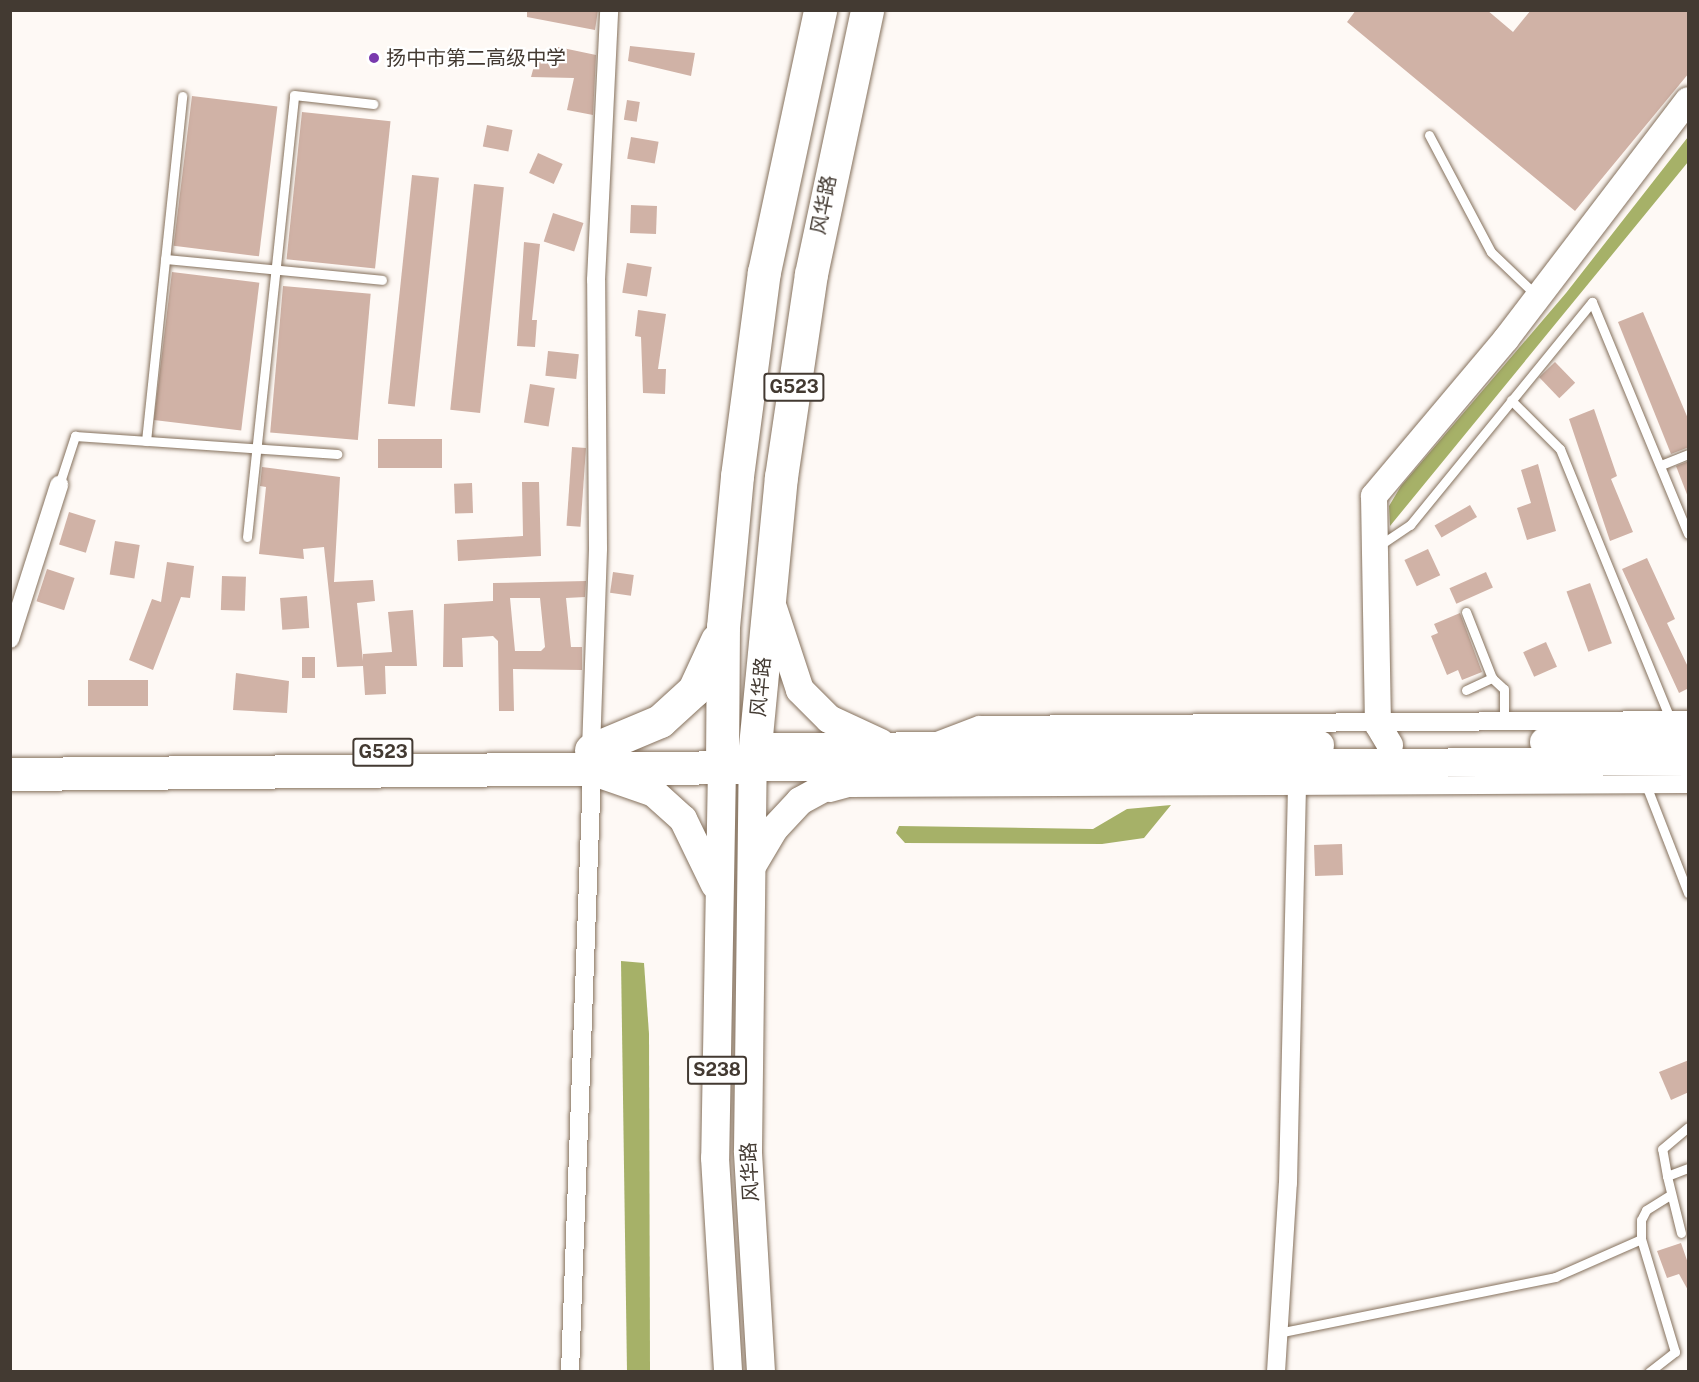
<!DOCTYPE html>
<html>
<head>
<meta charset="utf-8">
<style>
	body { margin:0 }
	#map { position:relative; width:1699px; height:1382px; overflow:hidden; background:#fef9f5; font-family:"Public Sans","Noto Sans SC",sans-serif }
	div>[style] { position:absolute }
	.water>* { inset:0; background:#a6b168 }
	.building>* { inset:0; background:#d0b2a6; transform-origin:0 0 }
	.roads { filter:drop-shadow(0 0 2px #85715d) drop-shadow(0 0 2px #85715d) }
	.lane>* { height:9px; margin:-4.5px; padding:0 4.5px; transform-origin:4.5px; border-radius:4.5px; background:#fff }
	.street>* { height:18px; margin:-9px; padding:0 9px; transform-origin:9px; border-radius:9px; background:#fff }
	.secondary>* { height:26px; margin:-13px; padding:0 13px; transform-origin:13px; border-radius:13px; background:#fff }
	.primary>* { height:28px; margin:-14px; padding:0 14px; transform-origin:14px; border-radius:14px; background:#fff }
	.highway>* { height:33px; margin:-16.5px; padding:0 16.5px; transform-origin:16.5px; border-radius:16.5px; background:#fff }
	.dots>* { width:16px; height:16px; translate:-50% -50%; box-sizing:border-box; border:3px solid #fff; border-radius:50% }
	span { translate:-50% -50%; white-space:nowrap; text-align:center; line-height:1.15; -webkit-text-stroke:4.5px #fff; paint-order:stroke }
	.shield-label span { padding:2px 4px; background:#fff; border:2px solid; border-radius:4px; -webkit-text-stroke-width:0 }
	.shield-label { font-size:18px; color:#433a32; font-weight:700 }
	.poi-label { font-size:20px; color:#433a32 }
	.left { translate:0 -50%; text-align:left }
	.street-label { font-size:20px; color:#433a32 }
	.frame { position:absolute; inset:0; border:12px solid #433a32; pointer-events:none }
</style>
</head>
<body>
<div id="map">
	<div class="water">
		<div style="clip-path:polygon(1688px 137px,1688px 162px,1390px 526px,1389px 506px,1401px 486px,1566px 293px)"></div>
		<div style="clip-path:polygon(1171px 805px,1144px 838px,1102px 844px,905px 843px,896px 833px,899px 826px,1093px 829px,1127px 809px)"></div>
		<div style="clip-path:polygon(621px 961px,644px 963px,649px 1034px,650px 1371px,627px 1371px)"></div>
	</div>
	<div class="building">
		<div style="clip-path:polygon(527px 10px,598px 10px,595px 30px,527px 17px)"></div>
		<div style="clip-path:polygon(1356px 10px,1487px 10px,1513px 32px,1531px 10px,1689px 10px,1689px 73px,1575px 211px,1347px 22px)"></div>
		<div style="clip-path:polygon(630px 46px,695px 53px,691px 76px,628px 61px)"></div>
		<div style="clip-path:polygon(558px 47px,596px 55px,593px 115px,567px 110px,574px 78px,531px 77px,537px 55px,555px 60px)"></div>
		<div style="left:192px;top:96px;width:86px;height:151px;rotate:7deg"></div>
		<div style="left:627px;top:100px;width:13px;height:20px;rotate:9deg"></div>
		<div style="left:302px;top:112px;width:89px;height:148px;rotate:6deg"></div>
		<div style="left:487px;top:125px;width:26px;height:22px;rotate:11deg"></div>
		<div style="left:631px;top:137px;width:28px;height:22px;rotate:10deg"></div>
		<div style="left:538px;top:153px;width:27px;height:22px;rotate:24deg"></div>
		<div style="left:412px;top:175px;width:27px;height:230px;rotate:6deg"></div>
		<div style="left:474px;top:184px;width:30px;height:227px;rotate:6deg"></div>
		<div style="left:631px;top:205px;width:26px;height:28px;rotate:2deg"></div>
		<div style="left:553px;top:213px;width:32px;height:30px;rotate:18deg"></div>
		<div style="clip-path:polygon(524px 242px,540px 244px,532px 320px,537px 320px,535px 347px,517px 346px)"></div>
		<div style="left:627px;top:263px;width:25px;height:30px;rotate:9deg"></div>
		<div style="left:172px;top:272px;width:88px;height:149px;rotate:7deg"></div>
		<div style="left:283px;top:286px;width:88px;height:147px;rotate:5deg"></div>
		<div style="clip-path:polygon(638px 310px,666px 314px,658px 369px,666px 369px,665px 394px,643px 393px,641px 337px,635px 336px)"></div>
		<div style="clip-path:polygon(1643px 312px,1689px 421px,1689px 447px,1671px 454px,1618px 322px)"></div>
		<div style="left:548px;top:351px;width:31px;height:25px;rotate:6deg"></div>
		<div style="left:1555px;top:362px;width:29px;height:22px;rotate:46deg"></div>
		<div style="left:530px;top:384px;width:25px;height:39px;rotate:9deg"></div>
		<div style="clip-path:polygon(1594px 409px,1617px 476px,1611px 479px,1633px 532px,1610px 541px,1569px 419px)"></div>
		<div style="left:378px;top:439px;width:64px;height:29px"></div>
		<div style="left:572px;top:447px;width:14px;height:79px;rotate:4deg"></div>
		<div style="clip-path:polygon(1689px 461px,1689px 497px,1688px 497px,1676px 466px)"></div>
		<div style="clip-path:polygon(1538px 464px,1556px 531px,1527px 540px,1517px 508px,1531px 503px,1521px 470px)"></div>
		<div style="clip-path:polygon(262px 467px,340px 477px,334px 582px,373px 580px,375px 601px,357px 603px,363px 661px,363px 654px,392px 652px,388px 612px,413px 610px,417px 666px,385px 666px,386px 694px,365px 695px,363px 666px,337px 667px,324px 547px,303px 549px,304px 559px,259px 554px,266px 487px,260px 486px)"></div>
		<div style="clip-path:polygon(522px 482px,539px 482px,541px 556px,458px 561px,457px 540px,523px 536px)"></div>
		<div style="left:472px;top:483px;width:30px;height:18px;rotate:88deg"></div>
		<div style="left:1470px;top:505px;width:14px;height:41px;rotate:60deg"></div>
		<div style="left:69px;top:512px;width:28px;height:34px;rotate:17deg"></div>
		<div style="left:115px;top:541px;width:25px;height:34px;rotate:9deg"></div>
		<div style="left:1428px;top:549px;width:29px;height:26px;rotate:65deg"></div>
		<div style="clip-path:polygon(1647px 558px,1675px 619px,1667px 623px,1689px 669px,1689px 688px,1679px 693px,1622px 569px)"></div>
		<div style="clip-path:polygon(167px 562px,194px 566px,190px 598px,181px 597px,153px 670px,129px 660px,152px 599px,161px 602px)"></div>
		<div style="left:47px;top:569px;width:29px;height:34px;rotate:18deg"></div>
		<div style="left:613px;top:572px;width:21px;height:21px;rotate:8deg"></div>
		<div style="left:1486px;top:572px;width:17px;height:40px;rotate:66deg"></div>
		<div style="left:222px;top:576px;width:24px;height:34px;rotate:2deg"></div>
		<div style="clip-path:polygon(evenodd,586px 581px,585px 597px,566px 598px,571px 647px,582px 647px,582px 670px,513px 669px,514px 711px,499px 711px,498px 641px,493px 636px,462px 638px,463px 667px,443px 667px,444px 604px,493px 601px,493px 583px,586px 581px,510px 598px,540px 598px,545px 647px,541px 651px,515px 651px,510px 598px)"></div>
		<div style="left:1590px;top:583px;width:64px;height:25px;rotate:70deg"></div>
		<div style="left:307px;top:596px;width:32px;height:27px;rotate:86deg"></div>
		<div style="clip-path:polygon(1460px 613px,1482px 672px,1462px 680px,1458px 670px,1447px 675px,1431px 636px,1438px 633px,1434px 624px)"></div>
		<div style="left:1546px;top:642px;width:27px;height:25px;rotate:66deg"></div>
		<div style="left:302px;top:657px;width:13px;height:21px"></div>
		<div style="clip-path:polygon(236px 673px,289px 681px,287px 713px,233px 710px)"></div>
		<div style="left:88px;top:680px;width:60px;height:26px"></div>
		<div style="left:1342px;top:844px;width:31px;height:28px;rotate:88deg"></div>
		<div style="clip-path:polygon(1689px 1060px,1689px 1092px,1671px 1100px,1659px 1072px)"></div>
		<div style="clip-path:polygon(1681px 1243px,1689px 1266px,1689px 1292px,1679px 1274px,1667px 1278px,1657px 1251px)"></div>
	</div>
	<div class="roads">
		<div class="lane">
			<div style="left:1429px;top:135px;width:132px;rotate:62.1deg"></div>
			<div style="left:1491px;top:252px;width:64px;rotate:43.7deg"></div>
			<div style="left:165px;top:259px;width:218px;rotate:5.5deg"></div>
			<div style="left:1511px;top:400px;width:69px;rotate:45deg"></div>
			<div style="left:1560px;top:449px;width:294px;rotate:67.8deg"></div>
			<div style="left:146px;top:441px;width:347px;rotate:-84deg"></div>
			<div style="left:1661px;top:465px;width:29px;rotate:-22deg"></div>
			<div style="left:59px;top:485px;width:52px;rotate:-71.9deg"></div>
			<div style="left:75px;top:436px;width:263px;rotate:3.9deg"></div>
			<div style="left:247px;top:537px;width:444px;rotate:-83.9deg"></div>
			<div style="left:294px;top:95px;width:80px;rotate:6.5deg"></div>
			<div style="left:1377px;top:547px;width:40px;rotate:-34deg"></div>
			<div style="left:1410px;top:525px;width:288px;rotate:-50.8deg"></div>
			<div style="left:1592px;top:302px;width:251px;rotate:67.5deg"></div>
			<div style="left:1466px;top:612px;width:71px;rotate:68.5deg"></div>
			<div style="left:1492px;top:678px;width:16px;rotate:43deg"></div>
			<div style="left:1504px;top:689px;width:34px;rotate:90deg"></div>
			<div style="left:1466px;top:690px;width:29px;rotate:-25deg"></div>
			<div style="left:1646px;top:785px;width:116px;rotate:68.7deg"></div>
			<div style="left:1667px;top:1176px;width:27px;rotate:-100deg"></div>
			<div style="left:1662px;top:1149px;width:34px;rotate:-40deg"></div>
			<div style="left:1681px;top:1233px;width:59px;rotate:-103.8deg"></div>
			<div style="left:1667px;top:1176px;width:22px;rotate:-21deg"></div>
			<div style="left:1278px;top:1333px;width:283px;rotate:-11.4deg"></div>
			<div style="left:1555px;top:1277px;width:94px;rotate:-23.8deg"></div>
			<div style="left:1649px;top:1372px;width:33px;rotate:-38deg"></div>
			<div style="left:1675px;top:1352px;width:118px;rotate:-106.7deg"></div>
			<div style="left:1641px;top:1239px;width:19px;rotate:-90deg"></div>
			<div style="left:1641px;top:1220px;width:11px;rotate:-63deg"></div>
			<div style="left:1646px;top:1210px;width:26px;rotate:-32deg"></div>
		</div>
		<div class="street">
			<div style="left:10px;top:639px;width:162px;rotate:-72.3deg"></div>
			<div style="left:937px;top:741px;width:45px;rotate:-20.9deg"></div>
			<div style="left:979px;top:725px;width:709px;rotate:-0.4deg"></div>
			<div style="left:591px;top:750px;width:202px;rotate:-88deg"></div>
			<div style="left:598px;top:548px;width:268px;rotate:-90.4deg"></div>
			<div style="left:596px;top:280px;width:270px;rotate:-87.2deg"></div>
			<div style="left:830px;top:793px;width:20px;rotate:-15deg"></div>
			<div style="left:849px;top:788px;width:839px;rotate:-0.27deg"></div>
			<div style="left:570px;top:1372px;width:600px;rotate:-87.9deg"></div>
			<div style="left:1276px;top:1372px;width:189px;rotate:-86.4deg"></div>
			<div style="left:1288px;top:1183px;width:399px;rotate:-88.7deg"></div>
		</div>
		<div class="secondary">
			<div style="left:1390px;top:745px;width:23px;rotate:-121deg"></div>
			<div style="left:1378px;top:725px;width:229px;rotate:-91deg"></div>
			<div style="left:1374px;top:496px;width:205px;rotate:-49.9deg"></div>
			<div style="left:1506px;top:339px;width:300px;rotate:-52.7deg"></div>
		</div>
		<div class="primary">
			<div style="left:773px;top:608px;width:86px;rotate:71.8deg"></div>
			<div style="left:800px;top:690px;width:41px;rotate:45deg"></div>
			<div style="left:829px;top:719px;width:57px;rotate:24.8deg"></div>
			<div style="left:1544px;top:742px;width:144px;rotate:-0.8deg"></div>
			<div style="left:755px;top:747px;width:565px;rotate:-0.2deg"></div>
			<div style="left:722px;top:767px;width:391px;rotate:91deg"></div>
			<div style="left:715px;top:1158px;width:214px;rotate:86.5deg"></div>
			<div style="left:594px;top:772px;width:64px;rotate:19.3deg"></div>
			<div style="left:654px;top:793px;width:39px;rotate:42deg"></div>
			<div style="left:683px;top:819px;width:73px;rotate:64.1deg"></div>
			<div style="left:752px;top:866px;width:43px;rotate:-59.3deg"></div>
			<div style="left:774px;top:829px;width:38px;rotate:-47deg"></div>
			<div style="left:800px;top:801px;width:67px;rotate:-28.5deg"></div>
			<div style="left:761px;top:1372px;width:221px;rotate:-93.4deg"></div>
			<div style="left:748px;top:1151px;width:384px;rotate:-89.3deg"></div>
			<div style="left:753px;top:767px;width:935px;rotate:-0.37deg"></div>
		</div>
		<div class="highway">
			<div style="left:591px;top:750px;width:75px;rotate:-22.8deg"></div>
			<div style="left:660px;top:721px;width:46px;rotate:-42.4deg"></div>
			<div style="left:694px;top:690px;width:55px;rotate:-65.3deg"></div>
			<div style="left:722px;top:767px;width:140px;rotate:-89.6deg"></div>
			<div style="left:723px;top:627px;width:152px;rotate:-84.7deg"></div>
			<div style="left:737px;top:476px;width:206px;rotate:-82.5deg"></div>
			<div style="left:764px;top:272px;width:268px;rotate:-77.9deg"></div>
			<div style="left:10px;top:774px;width:743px;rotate:-0.54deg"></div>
			<div style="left:753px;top:767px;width:291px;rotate:-84.5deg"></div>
			<div style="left:781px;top:477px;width:205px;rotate:-81.6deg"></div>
			<div style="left:811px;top:274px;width:270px;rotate:-78deg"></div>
		</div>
	</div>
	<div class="dots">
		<div style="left:374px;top:58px;background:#793aae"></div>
	</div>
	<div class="shield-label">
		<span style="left:794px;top:387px">G523</span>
		<span style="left:383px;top:752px">G523</span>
		<span style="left:717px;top:1070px">S238</span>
	</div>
	<div class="poi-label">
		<span class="left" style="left:386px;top:58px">扬中市第二高级中学</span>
	</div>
	<div class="street-label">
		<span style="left:824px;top:205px;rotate:-79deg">风华路</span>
		<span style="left:761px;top:687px;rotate:-85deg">风华路</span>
		<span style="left:750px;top:1172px;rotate:-93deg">风华路</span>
	</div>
	<div class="frame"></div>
</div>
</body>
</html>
